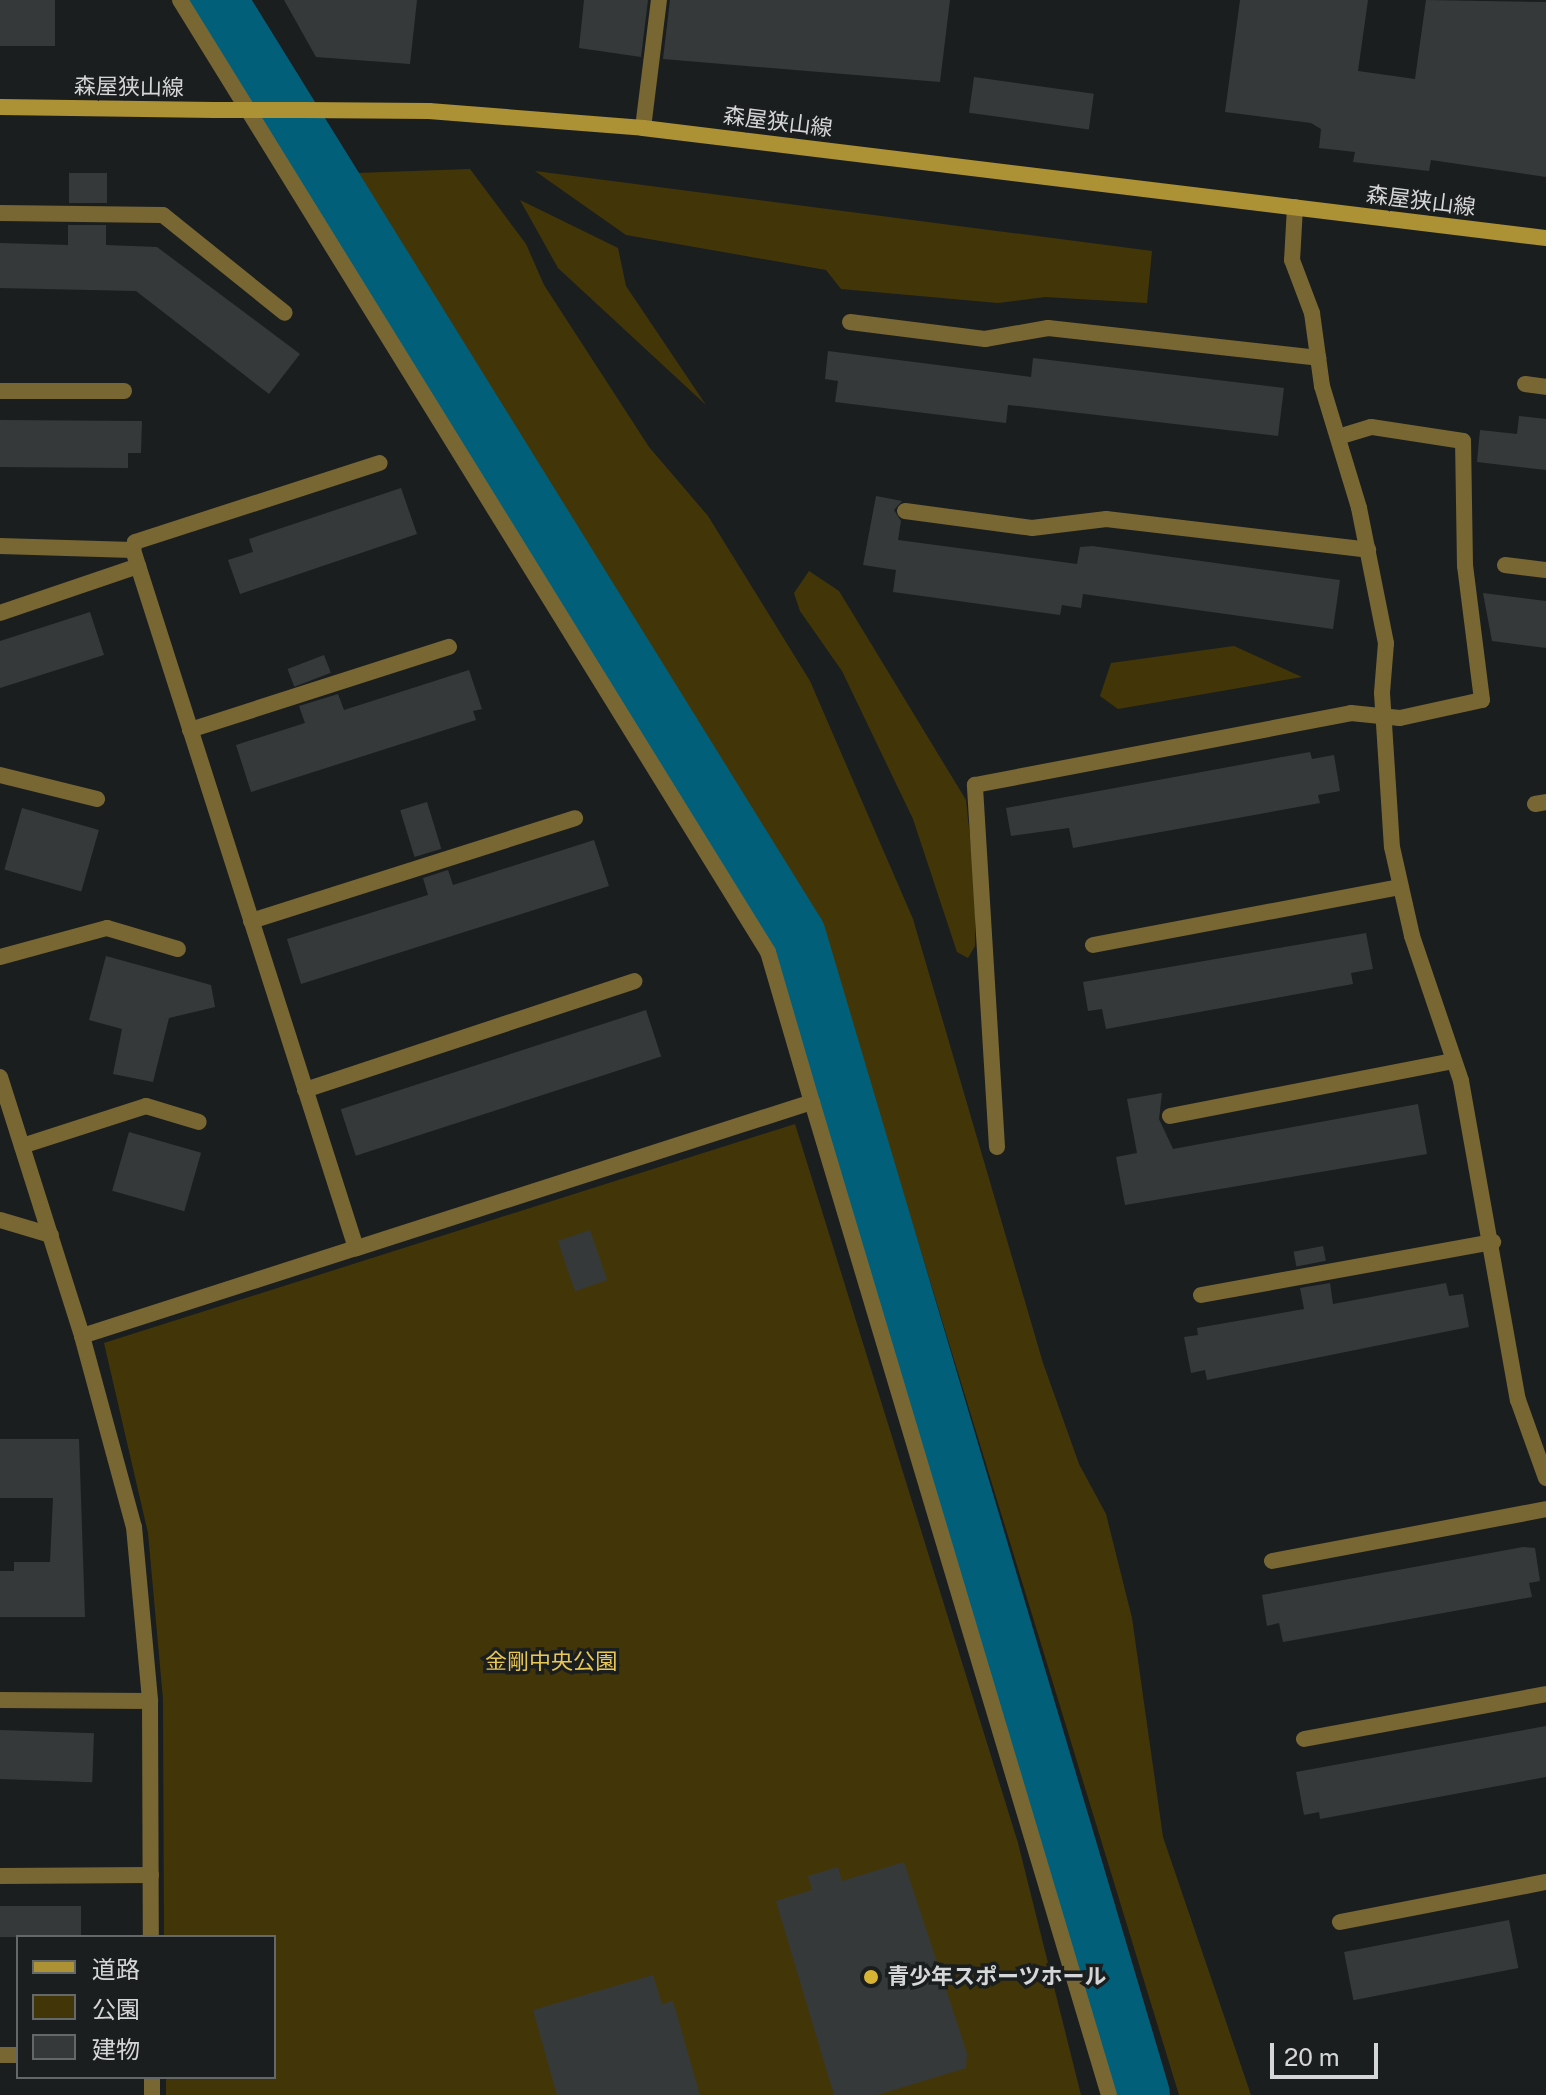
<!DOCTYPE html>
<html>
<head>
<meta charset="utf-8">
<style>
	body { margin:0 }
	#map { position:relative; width:1546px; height:2095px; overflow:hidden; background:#1b1e1f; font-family:"Public Sans","Noto Sans JP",sans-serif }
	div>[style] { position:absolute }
	.green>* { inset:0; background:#423609 }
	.river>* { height:66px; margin:-33px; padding:0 33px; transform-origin:33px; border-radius:33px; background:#025f7a }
	.building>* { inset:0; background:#36393a; transform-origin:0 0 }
	.service>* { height:16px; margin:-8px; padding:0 8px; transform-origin:8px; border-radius:8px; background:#786732 }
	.minor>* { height:16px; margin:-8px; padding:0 8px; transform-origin:8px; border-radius:8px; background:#786732 }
	.tertiary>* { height:16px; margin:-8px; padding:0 8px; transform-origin:8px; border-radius:8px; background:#786732 }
	.secondary>* { height:16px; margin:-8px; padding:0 8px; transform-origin:8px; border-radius:8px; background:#ac9135 }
	.secondary-bridge>* { height:16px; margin:-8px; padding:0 8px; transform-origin:8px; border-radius:8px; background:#ac9135 }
	.dots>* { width:22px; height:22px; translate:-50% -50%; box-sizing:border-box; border:4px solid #1b1e1f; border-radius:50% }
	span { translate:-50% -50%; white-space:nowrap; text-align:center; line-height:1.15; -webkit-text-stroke:7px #1b1e1f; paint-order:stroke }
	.street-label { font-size:22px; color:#d5d6d7 }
	.park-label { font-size:22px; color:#e9c754 }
	.poi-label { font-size:22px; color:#d5d6d7; font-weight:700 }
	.left { translate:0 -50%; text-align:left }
	.legend { position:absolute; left:16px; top:1935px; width:260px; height:144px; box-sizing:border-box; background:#1b1e1f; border:2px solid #656869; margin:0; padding:10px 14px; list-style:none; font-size:24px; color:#d5d6d7 }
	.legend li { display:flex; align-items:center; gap:16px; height:40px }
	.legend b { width:40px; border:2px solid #656869 }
	.scale { position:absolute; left:1270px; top:2043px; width:108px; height:36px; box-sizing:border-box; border:4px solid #d5d6d7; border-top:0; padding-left:10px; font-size:24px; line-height:28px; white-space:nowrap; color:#d5d6d7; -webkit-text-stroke:6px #1b1e1f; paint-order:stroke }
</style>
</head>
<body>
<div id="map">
	<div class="green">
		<div style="clip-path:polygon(470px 169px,526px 244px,544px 285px,649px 447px,708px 516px,810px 681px,913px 919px,1043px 1363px,1079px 1464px,1106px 1514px,1132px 1618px,1163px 1837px,1251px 2095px,1179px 2095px,823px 931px,356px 173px)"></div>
		<div style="clip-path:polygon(535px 171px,1152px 251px,1147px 303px,1045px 297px,998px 303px,841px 289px,826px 270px,626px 235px)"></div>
		<div style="clip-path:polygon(520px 200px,618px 248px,626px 286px,706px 405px,558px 268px)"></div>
		<div style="clip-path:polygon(809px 571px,839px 591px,966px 800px,975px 886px,975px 946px,968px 958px,957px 952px,913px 819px,842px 671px,800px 611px,794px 593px)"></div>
		<div style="clip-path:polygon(1234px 646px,1302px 677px,1118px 709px,1100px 696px,1111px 663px)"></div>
		<div style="clip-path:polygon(795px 1124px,1018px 1843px,1081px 2095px,166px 2095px,166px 2077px,274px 2077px,274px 1937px,164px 1937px,163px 1699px,148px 1533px,104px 1343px)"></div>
	</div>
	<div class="river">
		<div style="left:213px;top:0;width:1101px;rotate:58.22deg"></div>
		<div style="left:793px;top:936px;width:1209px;rotate:73.47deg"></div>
	</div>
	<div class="building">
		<div style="left:0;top:0;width:55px;height:46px"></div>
		<div style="clip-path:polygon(284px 0,417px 0,410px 64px,316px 57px)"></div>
		<div style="clip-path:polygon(584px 0,648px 0,641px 57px,579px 48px)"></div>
		<div style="clip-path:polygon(670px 0,950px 0,940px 82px,663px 59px)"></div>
		<div style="clip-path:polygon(1240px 0,1368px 0,1358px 71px,1415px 79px,1426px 0,1546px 2px,1546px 177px,1431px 160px,1429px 171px,1353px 162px,1355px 152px,1319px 148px,1321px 129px,1311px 123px,1225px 112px)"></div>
		<div style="left:974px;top:77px;width:121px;height:36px;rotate:8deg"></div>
		<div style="left:69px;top:173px;width:38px;height:30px"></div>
		<div style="clip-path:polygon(68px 225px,106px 225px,106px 245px,157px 247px,300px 354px,269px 394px,136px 291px,0 288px,0 243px,68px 245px)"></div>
		<div style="clip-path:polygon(828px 351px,1031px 377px,1033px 358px,1284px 388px,1278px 436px,1019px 406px,1008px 405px,1006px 423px,835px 402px,838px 381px,825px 379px)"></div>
		<div style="clip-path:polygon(1519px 416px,1546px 419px,1546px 470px,1477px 462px,1480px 430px,1517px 434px)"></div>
		<div style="clip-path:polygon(0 420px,142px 421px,141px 453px,128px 453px,128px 468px,0 467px)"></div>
		<div style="clip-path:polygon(401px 488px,417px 534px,240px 594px,228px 560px,253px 552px,249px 539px)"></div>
		<div style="clip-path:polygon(876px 496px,902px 501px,894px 510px,901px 521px,898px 540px,1077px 564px,1080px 547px,1092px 546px,1340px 580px,1333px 629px,1083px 594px,1081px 608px,1062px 605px,1060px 615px,893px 592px,896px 570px,863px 565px)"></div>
		<div style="clip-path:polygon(1483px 593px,1546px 601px,1546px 648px,1492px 641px)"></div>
		<div style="clip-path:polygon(90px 612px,104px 655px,0 688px,0 641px)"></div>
		<div style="left:324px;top:655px;width:19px;height:39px;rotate:69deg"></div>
		<div style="clip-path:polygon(469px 670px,482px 709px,473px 711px,476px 720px,251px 792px,236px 745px,305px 723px,299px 706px,338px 694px,344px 710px)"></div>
		<div style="clip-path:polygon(1310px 752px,1312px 759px,1334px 755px,1340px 791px,1318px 795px,1320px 803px,1073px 848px,1069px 828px,1011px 836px,1006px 808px)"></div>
		<div style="left:427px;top:802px;width:49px;height:28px;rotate:73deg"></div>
		<div style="left:22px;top:808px;width:80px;height:64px;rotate:16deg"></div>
		<div style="clip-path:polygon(594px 840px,609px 886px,301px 984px,287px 939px,428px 895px,423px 878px,448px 870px,453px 885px)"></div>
		<div style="clip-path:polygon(1366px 933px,1373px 969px,1351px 973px,1353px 984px,1106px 1029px,1102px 1009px,1088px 1011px,1083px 982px)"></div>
		<div style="clip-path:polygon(106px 956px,211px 985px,215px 1007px,169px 1018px,153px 1082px,113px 1074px,122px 1029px,89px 1020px)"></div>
		<div style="left:646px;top:1010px;width:49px;height:321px;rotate:72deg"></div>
		<div style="clip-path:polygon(1162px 1093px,1159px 1119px,1173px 1149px,1418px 1104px,1427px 1154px,1125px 1205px,1116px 1157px,1137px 1153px,1127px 1099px)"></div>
		<div style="left:129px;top:1132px;width:75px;height:61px;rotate:16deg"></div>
		<div style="left:590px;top:1230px;width:53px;height:34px;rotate:71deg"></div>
		<div style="left:1323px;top:1246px;width:15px;height:30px;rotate:79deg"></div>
		<div style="clip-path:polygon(1330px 1283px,1333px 1304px,1446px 1283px,1449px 1296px,1463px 1294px,1469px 1327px,1207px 1380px,1205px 1370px,1191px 1373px,1184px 1337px,1198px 1335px,1197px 1328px,1304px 1309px,1300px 1288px)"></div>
		<div style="clip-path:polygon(0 1439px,79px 1439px,85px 1617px,0 1617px,0 1571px,14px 1571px,14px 1562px,50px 1562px,53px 1498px,0 1498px)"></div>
		<div style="clip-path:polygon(1523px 1547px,1535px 1548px,1540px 1581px,1529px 1583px,1532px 1597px,1283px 1642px,1279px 1623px,1267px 1626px,1262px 1595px)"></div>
		<div style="clip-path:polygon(1546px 1726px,1546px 1777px,1320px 1819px,1319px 1812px,1304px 1815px,1296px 1772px)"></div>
		<div style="left:0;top:1730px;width:94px;height:49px;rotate:2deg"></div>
		<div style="clip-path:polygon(904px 1862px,967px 2053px,966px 2068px,877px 2095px,834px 2095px,776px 1901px,812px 1890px,808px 1876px,838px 1867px,842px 1881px)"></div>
		<div style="left:0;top:1906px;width:81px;height:31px"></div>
		<div style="left:1509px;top:1920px;width:49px;height:168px;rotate:79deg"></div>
		<div style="clip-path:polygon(653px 1975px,662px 2004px,673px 2001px,700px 2095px,557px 2095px,533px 2010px)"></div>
	</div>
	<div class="service">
		<div style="left:1295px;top:207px;width:53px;rotate:93.2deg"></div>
		<div style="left:1292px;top:260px;width:57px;rotate:69.3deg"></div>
		<div style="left:1312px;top:313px;width:74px;rotate:82.2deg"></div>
		<div style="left:1322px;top:386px;width:127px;rotate:73.1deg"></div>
		<div style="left:1359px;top:508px;width:138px;rotate:78.7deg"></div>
		<div style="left:1386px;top:643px;width:50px;rotate:94.6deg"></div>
		<div style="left:1382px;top:693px;width:154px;rotate:86.3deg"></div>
		<div style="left:1392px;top:847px;width:91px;rotate:77.3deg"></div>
		<div style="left:1412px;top:936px;width:153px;rotate:71.3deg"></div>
		<div style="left:1461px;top:1081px;width:324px;rotate:79.9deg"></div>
		<div style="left:1518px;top:1400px;width:83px;rotate:70.3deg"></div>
		<div style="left:0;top:213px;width:163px;rotate:0.7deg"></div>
		<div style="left:163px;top:215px;width:156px;rotate:38.8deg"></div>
		<div style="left:850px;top:322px;width:136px;rotate:7.2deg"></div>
		<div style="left:985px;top:339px;width:64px;rotate:-9.9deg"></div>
		<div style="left:1048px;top:328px;width:272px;rotate:6.3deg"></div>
		<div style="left:1525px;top:384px;width:21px;rotate:8deg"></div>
		<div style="left:0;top:391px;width:124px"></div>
		<div style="left:905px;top:511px;width:128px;rotate:7.6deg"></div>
		<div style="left:1032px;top:528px;width:75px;rotate:-6.9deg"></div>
		<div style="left:1106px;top:519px;width:264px;rotate:6.7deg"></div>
		<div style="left:0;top:546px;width:133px;rotate:1.7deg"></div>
		<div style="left:133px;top:550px;width:733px;rotate:72.28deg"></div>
		<div style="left:133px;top:550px;width:8px;rotate:-76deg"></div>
		<div style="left:135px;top:542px;width:257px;rotate:-17.9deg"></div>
		<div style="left:1505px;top:565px;width:41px;rotate:7deg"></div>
		<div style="left:0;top:613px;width:146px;rotate:-18.8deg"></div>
		<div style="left:190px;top:730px;width:272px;rotate:-17.8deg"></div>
		<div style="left:0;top:775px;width:100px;rotate:13.9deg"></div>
		<div style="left:1535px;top:804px;width:11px;rotate:-10deg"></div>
		<div style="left:251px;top:921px;width:340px;rotate:-17.6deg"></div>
		<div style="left:1093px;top:945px;width:313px;rotate:-10.7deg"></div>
		<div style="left:0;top:957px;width:111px;rotate:-15.2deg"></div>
		<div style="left:107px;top:928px;width:74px;rotate:16.5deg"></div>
		<div style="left:305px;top:1090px;width:347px;rotate:-18.3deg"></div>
		<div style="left:1170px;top:1116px;width:289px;rotate:-11deg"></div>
		<div style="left:22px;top:1146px;width:130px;rotate:-17.9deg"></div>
		<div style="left:146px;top:1106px;width:55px;rotate:16.8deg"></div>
		<div style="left:997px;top:1147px;width:363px;rotate:-93.5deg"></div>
		<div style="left:975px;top:785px;width:383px;rotate:-10.8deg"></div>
		<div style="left:1351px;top:713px;width:49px;rotate:5.8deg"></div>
		<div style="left:1400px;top:718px;width:84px;rotate:-12.4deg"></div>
		<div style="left:1482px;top:700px;width:135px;rotate:-97.2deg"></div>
		<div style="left:1465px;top:566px;width:125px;rotate:-90.9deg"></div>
		<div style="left:1463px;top:441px;width:93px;rotate:-171.3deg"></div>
		<div style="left:1371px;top:427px;width:34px;rotate:163deg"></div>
		<div style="left:0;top:1220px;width:53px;rotate:16.4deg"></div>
		<div style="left:1201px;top:1295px;width:297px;rotate:-10.3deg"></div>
		<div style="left:1272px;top:1561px;width:279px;rotate:-10.7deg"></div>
		<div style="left:0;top:1700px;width:150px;rotate:0.4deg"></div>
		<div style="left:1304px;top:1739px;width:246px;rotate:-10.5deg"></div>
		<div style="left:0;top:1876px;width:151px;rotate:-0.4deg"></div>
		<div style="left:1340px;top:1922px;width:210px;rotate:-11deg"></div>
		<div style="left:0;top:2055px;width:18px"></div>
	</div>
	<div class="minor">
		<div style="left:643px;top:128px;width:129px;rotate:-82.9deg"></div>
		<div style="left:0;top:1077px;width:272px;rotate:72.4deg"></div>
		<div style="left:82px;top:1336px;width:288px;rotate:-17.8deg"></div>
		<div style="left:812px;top:1102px;width:1036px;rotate:73.35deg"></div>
	</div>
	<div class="tertiary">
		<div style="left:180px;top:0;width:1119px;rotate:58.3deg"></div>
		<div style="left:768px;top:952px;width:156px;rotate:73.7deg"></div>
		<div style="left:812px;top:1102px;width:479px;rotate:162.2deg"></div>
		<div style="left:82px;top:1336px;width:198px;rotate:74.8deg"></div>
		<div style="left:134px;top:1527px;width:175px;rotate:84.7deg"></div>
		<div style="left:150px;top:1701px;width:236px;rotate:89.8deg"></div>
		<div style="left:152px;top:2077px;width:18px;rotate:90deg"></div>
	</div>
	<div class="secondary">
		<div style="left:0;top:107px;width:214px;rotate:0.8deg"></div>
		<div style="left:303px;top:110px;width:126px;rotate:0.5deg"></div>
		<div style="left:429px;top:111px;width:215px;rotate:4.5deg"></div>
		<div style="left:643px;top:128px;width:910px;rotate:6.95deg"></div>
	</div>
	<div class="secondary-bridge">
		<div style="left:214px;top:110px;width:89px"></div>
	</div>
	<div class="dots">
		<div style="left:871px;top:1977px;background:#d8b434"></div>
	</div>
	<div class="street-label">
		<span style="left:129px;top:87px;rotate:1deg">森屋狭山線</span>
		<span style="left:778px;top:122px;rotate:7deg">森屋狭山線</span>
		<span style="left:1421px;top:201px;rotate:7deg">森屋狭山線</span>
	</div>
	<div class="park-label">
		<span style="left:551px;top:1662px">金剛中央公園</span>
	</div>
	<div class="poi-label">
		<span class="left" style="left:887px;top:1977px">青少年スポーツホール</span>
	</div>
	<ul class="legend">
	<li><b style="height:10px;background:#ac9135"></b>道路</li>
	<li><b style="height:22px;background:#423609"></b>公園</li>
	<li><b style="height:22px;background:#36393a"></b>建物</li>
	</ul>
	<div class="scale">20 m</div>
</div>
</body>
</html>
